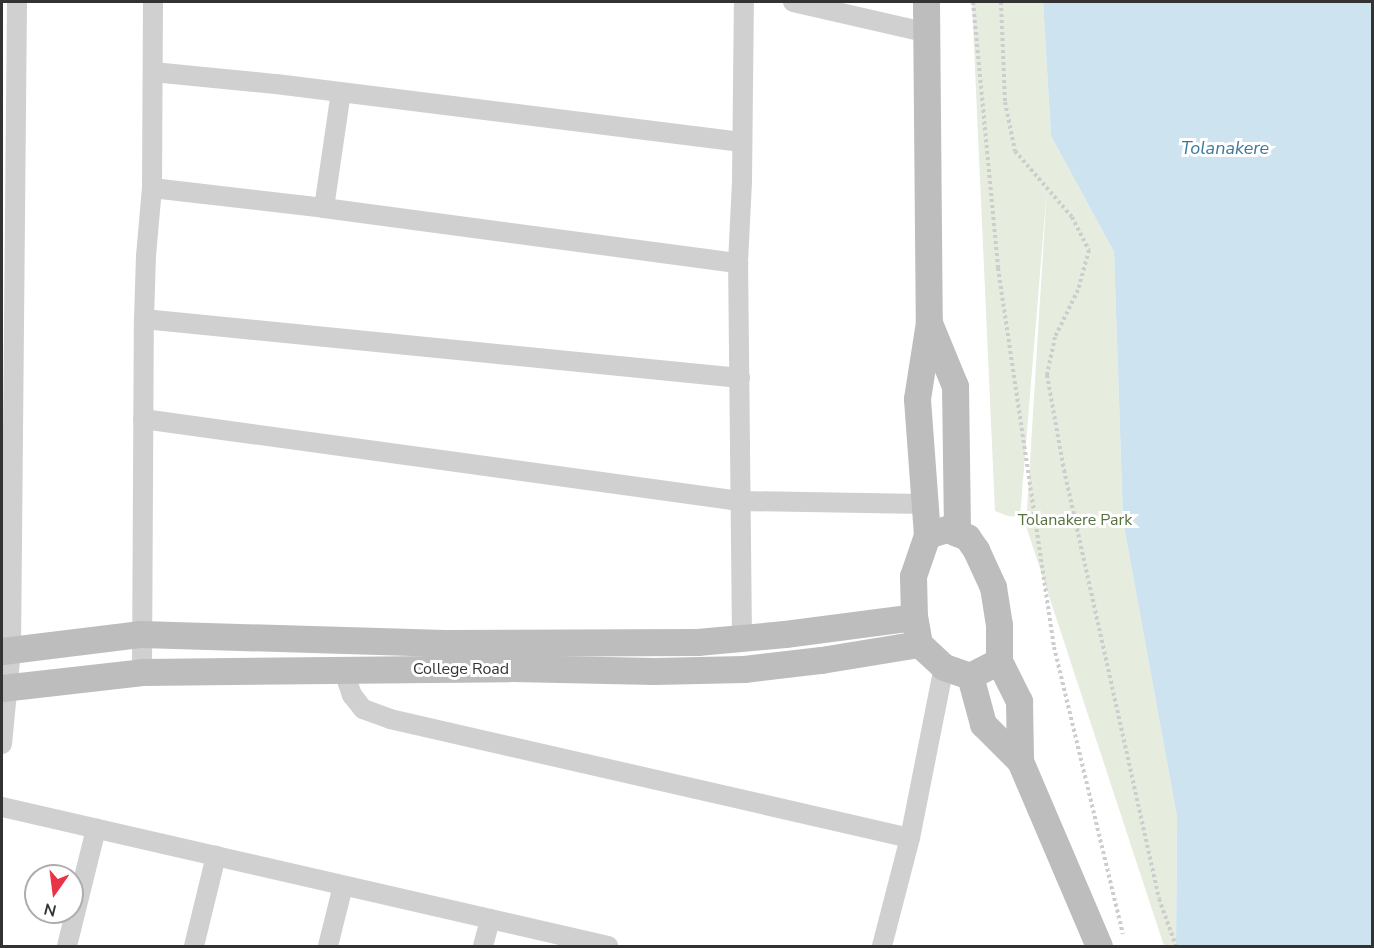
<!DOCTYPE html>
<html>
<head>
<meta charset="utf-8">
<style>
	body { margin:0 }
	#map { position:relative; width:1374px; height:948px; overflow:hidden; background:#fff; font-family:"Nunito Sans",sans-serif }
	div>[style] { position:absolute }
	.green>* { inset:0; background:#e6ecde }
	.water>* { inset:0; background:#cde3ef }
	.path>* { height:4px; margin-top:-2px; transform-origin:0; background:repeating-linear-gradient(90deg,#cdcdcd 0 3px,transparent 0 6px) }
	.street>* { height:20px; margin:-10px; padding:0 10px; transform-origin:10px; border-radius:10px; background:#d0d0d0 }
	.secondary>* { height:27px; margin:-13.5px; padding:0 13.5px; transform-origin:13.5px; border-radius:13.5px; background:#bdbdbd }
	span { translate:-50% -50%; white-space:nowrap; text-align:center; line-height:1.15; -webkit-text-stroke:6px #fff; paint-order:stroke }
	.park-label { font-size:16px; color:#57713d }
	.street-label { font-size:16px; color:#333 }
	.water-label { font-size:18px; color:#3c7999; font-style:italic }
	.frame { position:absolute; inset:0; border:3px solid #333; pointer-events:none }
	.north { position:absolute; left:24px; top:864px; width:60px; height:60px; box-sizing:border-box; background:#fff; border:2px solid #adadad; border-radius:50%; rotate:194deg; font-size:16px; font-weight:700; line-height:24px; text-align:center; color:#333 }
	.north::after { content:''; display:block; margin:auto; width:21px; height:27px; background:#eb3348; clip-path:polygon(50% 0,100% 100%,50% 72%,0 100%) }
</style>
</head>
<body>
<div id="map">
	<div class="green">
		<div style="clip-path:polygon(972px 2px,1043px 2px,1051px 136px,1114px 252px,1123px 521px,1177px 817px,1176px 946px,1164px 946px,1026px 526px,1047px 188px,1020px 517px,1008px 516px,995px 511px)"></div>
	</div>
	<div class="water">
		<div style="clip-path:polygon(1043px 2px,1372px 2px,1372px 946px,1176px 946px,1177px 817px,1123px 521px,1114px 252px,1051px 136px)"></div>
	</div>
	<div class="path">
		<div style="left:973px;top:2px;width:267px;rotate:84.6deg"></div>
		<div style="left:998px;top:268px;width:383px;rotate:81.6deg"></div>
		<div style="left:1054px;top:647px;width:295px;rotate:76.5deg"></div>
		<div style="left:1001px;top:2px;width:100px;rotate:87.7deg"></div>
		<div style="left:1005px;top:102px;width:50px;rotate:78.5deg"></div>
		<div style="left:1015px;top:151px;width:87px;rotate:49.2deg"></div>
		<div style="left:1072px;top:217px;width:37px;rotate:63deg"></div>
		<div style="left:1089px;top:250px;width:41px;rotate:105.4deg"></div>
		<div style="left:1078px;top:290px;width:52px;rotate:116.1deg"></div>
		<div style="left:1055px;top:337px;width:39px;rotate:102deg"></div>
		<div style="left:1047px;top:375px;width:97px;rotate:79.9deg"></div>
		<div style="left:1064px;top:470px;width:439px;rotate:77.5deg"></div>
		<div style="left:1159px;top:899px;width:50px;rotate:70.1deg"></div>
	</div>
	<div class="street">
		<div style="left:793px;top:2px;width:139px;rotate:12.9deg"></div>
		<div style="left:153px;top:72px;width:124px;rotate:5.6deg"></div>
		<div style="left:276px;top:84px;width:469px;rotate:7.1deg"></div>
		<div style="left:152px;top:188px;width:173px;rotate:6.6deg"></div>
		<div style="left:324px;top:208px;width:418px;rotate:7.6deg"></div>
		<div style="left:324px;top:208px;width:117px;rotate:-81.7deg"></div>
		<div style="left:144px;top:319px;width:599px;rotate:5.65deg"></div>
		<div style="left:143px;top:419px;width:602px;rotate:7.83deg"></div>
		<div style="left:739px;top:501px;width:185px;rotate:0.9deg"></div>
		<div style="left:742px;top:638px;width:375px;rotate:-90.6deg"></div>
		<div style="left:738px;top:263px;width:81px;rotate:-87.2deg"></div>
		<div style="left:742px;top:182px;width:180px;rotate:-89.4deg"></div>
		<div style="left:343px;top:669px;width:28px;rotate:71deg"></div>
		<div style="left:352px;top:695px;width:18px;rotate:52deg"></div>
		<div style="left:363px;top:709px;width:29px;rotate:20deg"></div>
		<div style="left:390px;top:719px;width:533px;rotate:12.89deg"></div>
		<div style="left:142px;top:672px;width:353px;rotate:-89.7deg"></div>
		<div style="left:144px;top:319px;width:63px;rotate:-88.2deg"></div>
		<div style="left:146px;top:256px;width:68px;rotate:-85deg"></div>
		<div style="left:152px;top:188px;width:186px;rotate:-89.7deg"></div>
		<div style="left:2px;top:744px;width:94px;rotate:-84.5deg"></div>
		<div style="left:11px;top:650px;width:648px;rotate:-89.47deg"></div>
		<div style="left:2px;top:807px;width:622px;rotate:12.92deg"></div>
		<div style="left:67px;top:946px;width:121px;rotate:-76.1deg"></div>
		<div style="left:194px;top:946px;width:93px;rotate:-76.3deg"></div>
		<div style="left:328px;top:946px;width:62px;rotate:-76deg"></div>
		<div style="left:483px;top:946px;width:28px;rotate:-75deg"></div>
		<div style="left:882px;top:946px;width:112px;rotate:-75.5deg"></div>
		<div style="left:910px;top:838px;width:174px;rotate:-78.8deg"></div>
	</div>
	<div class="secondary">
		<div style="left:926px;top:2px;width:320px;rotate:89.5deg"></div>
		<div style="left:929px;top:322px;width:78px;rotate:98.9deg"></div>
		<div style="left:917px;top:399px;width:136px;rotate:85.8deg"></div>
		<div style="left:929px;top:323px;width:68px;rotate:67.6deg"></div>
		<div style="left:955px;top:386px;width:147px;rotate:89.2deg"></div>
		<div style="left:947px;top:529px;width:22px;rotate:22deg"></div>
		<div style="left:967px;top:537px;width:16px;rotate:55deg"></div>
		<div style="left:976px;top:550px;width:41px;rotate:65.3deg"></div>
		<div style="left:993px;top:587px;width:38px;rotate:81deg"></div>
		<div style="left:999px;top:625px;width:36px;rotate:90deg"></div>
		<div style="left:999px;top:661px;width:33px;rotate:153deg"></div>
		<div style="left:970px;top:676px;width:28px;rotate:-161deg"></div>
		<div style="left:944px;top:667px;width:34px;rotate:-137deg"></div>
		<div style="left:919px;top:644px;width:27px;rotate:-100deg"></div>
		<div style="left:914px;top:617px;width:41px;rotate:-91.4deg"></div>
		<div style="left:913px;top:576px;width:43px;rotate:-71.1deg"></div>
		<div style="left:927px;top:535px;width:21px;rotate:-17deg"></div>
		<div style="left:2px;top:651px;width:140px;rotate:-7deg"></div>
		<div style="left:141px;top:634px;width:304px;rotate:1.7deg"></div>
		<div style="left:445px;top:643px;width:252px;rotate:-0.2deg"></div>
		<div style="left:697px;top:642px;width:88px;rotate:-5.2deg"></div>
		<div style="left:785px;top:634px;width:130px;rotate:-7.5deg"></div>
		<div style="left:999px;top:661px;width:45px;rotate:63.4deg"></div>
		<div style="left:1019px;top:701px;width:60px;rotate:89deg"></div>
		<div style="left:970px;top:676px;width:50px;rotate:74.8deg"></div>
		<div style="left:983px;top:724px;width:52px;rotate:45deg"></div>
		<div style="left:1020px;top:761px;width:201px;rotate:66.9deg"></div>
		<div style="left:2px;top:688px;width:141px;rotate:-6.5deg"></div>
		<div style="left:142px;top:672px;width:370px;rotate:-0.6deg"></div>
		<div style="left:512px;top:668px;width:142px;rotate:1.2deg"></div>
		<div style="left:654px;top:671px;width:90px;rotate:-1.3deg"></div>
		<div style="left:744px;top:669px;width:78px;rotate:-6.7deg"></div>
		<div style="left:821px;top:660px;width:99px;rotate:-9.3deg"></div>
	</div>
	<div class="park-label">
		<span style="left:1075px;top:520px">Tolanakere Park</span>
	</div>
	<div class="street-label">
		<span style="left:461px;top:669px">College Road</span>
	</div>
	<div class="water-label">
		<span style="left:1225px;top:148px">Tolanakere</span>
	</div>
	<div class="frame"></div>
	<div class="north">N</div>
</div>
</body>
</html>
